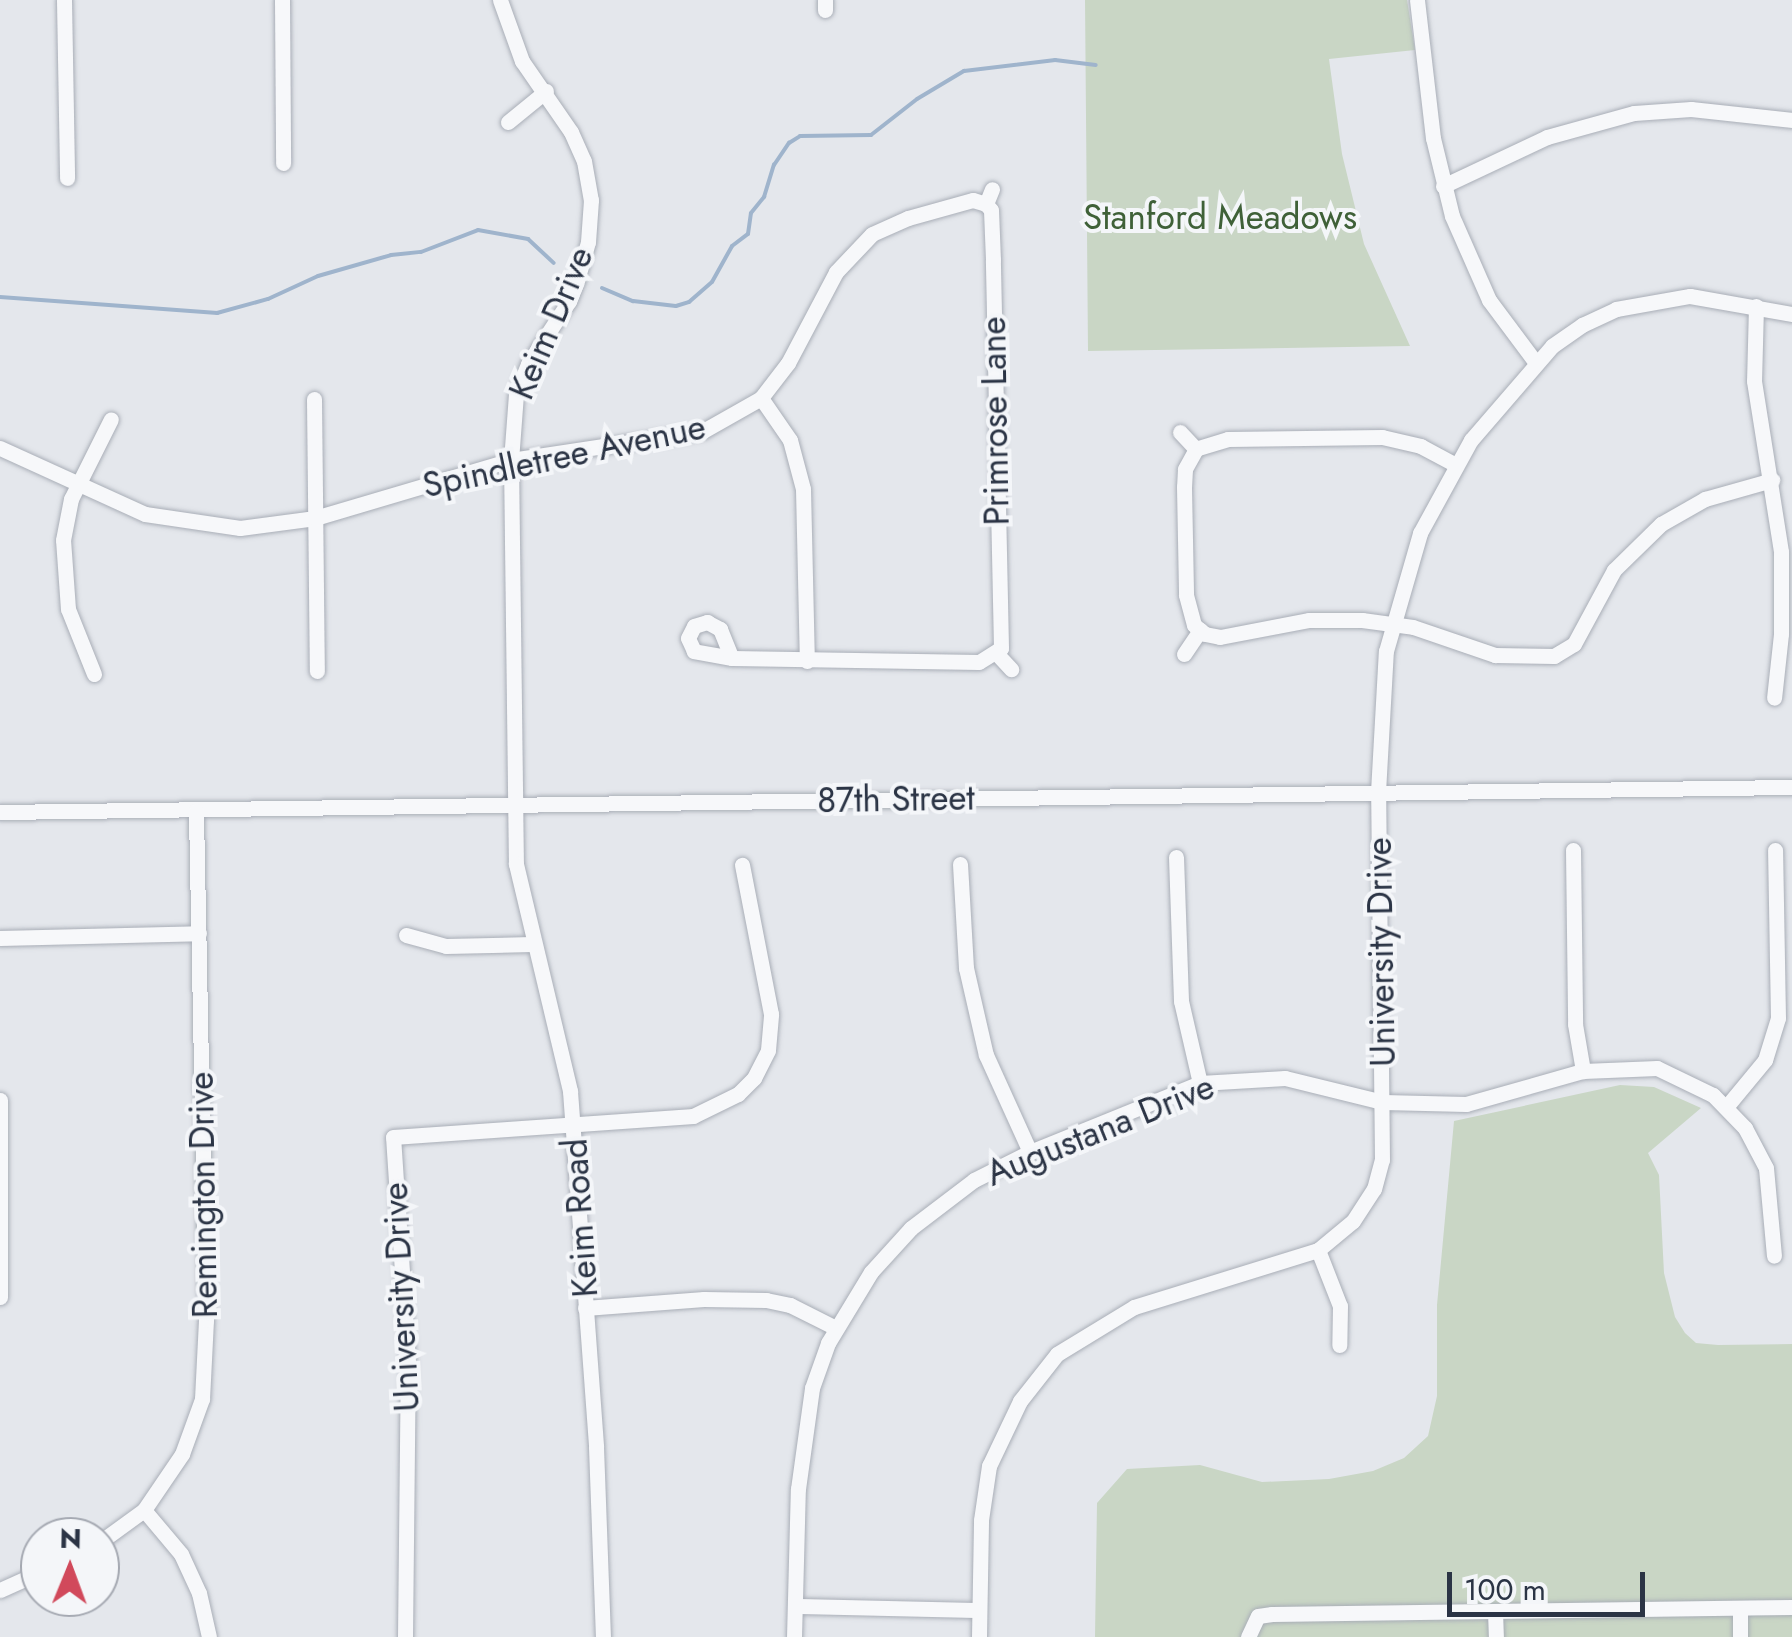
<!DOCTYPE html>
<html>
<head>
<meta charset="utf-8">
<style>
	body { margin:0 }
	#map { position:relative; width:1792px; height:1637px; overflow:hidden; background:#e4e7ec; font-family:Jost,sans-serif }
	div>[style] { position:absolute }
	.green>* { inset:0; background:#c9d6c5 }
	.stream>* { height:4px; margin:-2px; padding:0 2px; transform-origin:2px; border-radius:2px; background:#9fb4cc }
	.roads { filter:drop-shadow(0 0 2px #a9aeb7) drop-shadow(0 0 2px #a9aeb7) }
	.minor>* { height:15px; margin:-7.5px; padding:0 7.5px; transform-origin:7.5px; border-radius:7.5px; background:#f7f8fa }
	span { translate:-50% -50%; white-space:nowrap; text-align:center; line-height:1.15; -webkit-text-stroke:8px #f4f6f9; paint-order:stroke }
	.park-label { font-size:35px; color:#3f6138 }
	.street-label { font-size:35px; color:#2b3445 }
	.north { position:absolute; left:20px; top:1517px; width:100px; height:100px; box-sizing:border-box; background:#f4f6f9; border:2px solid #a4a8b1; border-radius:50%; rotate:1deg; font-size:28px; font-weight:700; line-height:40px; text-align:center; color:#2b3445 }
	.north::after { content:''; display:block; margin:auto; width:35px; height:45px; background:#d1495b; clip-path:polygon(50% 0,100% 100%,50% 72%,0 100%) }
	.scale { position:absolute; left:1447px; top:1572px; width:198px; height:45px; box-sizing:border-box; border:5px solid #2b3445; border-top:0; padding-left:12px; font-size:30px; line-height:35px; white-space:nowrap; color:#2b3445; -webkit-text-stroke:8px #f4f6f9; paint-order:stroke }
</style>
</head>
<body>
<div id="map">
	<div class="green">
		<div style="clip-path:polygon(1085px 0,1407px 0,1415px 50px,1329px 59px,1342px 154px,1364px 244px,1410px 346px,1088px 351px)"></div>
		<div style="clip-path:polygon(1620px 1085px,1654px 1087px,1701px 1108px,1648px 1153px,1659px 1175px,1664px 1273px,1675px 1317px,1685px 1333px,1696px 1343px,1718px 1345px,1792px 1344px,1792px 1637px,1095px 1637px,1097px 1503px,1127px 1469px,1200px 1465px,1262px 1482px,1329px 1479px,1373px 1471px,1404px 1458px,1428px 1436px,1437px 1396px,1437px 1305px,1454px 1121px)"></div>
	</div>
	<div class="stream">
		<div style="left:602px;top:288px;width:34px;rotate:23deg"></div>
		<div style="left:633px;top:301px;width:43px;rotate:6.6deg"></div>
		<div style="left:676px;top:306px;width:14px;rotate:-17deg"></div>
		<div style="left:689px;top:302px;width:30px;rotate:-41deg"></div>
		<div style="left:712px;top:282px;width:41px;rotate:-60.9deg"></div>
		<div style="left:732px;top:246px;width:20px;rotate:-37deg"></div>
		<div style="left:748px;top:234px;width:21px;rotate:-82deg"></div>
		<div style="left:751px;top:213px;width:21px;rotate:-51deg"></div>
		<div style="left:764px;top:197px;width:34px;rotate:-73deg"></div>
		<div style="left:774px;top:165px;width:27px;rotate:-56deg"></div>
		<div style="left:789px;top:143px;width:13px;rotate:-32deg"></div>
		<div style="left:800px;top:136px;width:71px;rotate:-0.8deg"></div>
		<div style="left:871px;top:135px;width:58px;rotate:-38deg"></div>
		<div style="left:917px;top:99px;width:55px;rotate:-30.8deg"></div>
		<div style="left:964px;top:71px;width:92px;rotate:-6.9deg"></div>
		<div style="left:1055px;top:60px;width:41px;rotate:7deg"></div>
		<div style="left:0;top:297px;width:218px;rotate:4.2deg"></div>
		<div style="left:217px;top:313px;width:53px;rotate:-15.4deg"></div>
		<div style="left:268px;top:299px;width:55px;rotate:-24.7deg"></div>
		<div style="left:318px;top:276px;width:76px;rotate:-16deg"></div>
		<div style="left:391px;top:255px;width:30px;rotate:-6deg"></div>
		<div style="left:421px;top:252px;width:61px;rotate:-21.1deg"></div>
		<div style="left:478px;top:230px;width:51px;rotate:10.2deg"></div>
		<div style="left:528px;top:239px;width:35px;rotate:43deg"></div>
	</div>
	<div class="roads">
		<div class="minor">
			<div style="left:64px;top:0;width:178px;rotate:89deg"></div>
			<div style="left:282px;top:0;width:163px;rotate:89.6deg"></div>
			<div style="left:500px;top:0;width:65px;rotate:70.2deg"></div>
			<div style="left:522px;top:61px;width:86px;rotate:55.4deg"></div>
			<div style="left:571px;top:132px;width:32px;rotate:66deg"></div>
			<div style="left:584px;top:161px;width:40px;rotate:80deg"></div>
			<div style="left:591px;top:200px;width:42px;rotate:94.1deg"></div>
			<div style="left:588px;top:242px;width:37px;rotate:106deg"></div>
			<div style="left:578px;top:278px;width:25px;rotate:111deg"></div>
			<div style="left:569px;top:301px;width:75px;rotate:123.1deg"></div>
			<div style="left:528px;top:364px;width:32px;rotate:112deg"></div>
			<div style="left:516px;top:394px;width:66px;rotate:94.3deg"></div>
			<div style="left:511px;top:460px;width:404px;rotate:89.3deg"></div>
			<div style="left:516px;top:864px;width:233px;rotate:76.6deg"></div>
			<div style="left:570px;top:1091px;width:357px;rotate:85.8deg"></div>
			<div style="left:596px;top:1447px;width:190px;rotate:87.9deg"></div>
			<div style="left:1417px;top:0;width:139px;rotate:83.4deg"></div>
			<div style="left:1433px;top:138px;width:80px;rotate:76.3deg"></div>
			<div style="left:1452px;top:216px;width:92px;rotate:66.2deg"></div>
			<div style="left:1489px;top:300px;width:79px;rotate:53.3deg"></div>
			<div style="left:825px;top:10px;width:10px;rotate:-90deg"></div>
			<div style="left:508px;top:122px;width:49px;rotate:-39.2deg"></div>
			<div style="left:1443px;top:186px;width:115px;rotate:-25.2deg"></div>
			<div style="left:1547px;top:137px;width:90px;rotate:-15.4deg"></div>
			<div style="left:1634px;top:113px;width:57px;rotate:-4deg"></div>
			<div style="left:1691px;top:109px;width:102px;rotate:6.2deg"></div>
			<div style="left:1756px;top:306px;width:75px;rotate:91.5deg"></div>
			<div style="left:1754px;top:381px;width:173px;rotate:81deg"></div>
			<div style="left:1781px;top:552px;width:82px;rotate:90deg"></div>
			<div style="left:1781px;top:634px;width:64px;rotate:96.2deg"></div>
			<div style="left:761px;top:398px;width:51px;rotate:55.4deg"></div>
			<div style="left:790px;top:440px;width:51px;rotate:75.1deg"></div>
			<div style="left:803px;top:489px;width:172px;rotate:88.7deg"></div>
			<div style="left:314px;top:399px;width:272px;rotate:89.4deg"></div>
			<div style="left:1180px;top:432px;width:23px;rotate:47deg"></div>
			<div style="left:0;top:448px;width:159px;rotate:24.5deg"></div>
			<div style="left:145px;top:514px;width:96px;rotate:8.4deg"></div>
			<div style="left:240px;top:528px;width:76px;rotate:-7.6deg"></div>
			<div style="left:315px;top:518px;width:204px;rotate:-16.5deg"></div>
			<div style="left:511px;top:460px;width:194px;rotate:-8.6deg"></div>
			<div style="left:703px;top:431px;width:67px;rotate:-29.6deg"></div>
			<div style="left:761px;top:398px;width:44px;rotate:-52.4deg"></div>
			<div style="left:788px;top:363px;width:103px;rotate:-62.2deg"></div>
			<div style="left:836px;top:272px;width:52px;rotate:-46.5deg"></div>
			<div style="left:872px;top:234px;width:39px;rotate:-24deg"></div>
			<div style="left:908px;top:218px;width:67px;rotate:-15.5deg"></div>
			<div style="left:973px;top:200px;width:14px;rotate:17deg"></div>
			<div style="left:1456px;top:465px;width:40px;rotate:-152deg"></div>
			<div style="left:1421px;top:446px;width:40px;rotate:-167deg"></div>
			<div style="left:1382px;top:437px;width:154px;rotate:179.3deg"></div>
			<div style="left:1228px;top:439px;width:34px;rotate:163deg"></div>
			<div style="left:1196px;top:449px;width:23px;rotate:119deg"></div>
			<div style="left:1185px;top:469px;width:18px;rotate:93deg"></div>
			<div style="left:1184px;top:487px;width:108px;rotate:88.9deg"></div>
			<div style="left:1186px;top:595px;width:31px;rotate:75deg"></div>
			<div style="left:1194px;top:625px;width:14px;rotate:39deg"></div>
			<div style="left:1205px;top:634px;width:15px;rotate:11deg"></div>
			<div style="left:1220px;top:637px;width:91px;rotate:-10.8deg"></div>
			<div style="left:1309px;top:620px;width:53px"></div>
			<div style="left:1362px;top:620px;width:51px;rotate:7.8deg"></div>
			<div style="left:1413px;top:627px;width:87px;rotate:18.9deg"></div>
			<div style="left:1495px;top:655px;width:59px;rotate:1deg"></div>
			<div style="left:1554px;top:656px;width:23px;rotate:-31deg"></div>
			<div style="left:1574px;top:644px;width:84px;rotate:-61.6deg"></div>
			<div style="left:1614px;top:570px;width:66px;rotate:-44.4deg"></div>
			<div style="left:1661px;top:524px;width:51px;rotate:-29.6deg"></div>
			<div style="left:1705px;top:499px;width:70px;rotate:-15.8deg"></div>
			<div style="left:997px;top:654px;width:21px;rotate:47deg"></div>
			<div style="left:1184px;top:654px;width:29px;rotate:-56deg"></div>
			<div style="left:732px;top:658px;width:39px;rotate:-170deg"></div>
			<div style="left:694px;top:651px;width:14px;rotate:-115deg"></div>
			<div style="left:688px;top:638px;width:13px;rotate:-63deg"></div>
			<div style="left:694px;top:626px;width:14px;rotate:-17deg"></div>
			<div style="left:707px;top:622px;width:15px;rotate:28deg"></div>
			<div style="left:720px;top:629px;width:31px;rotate:68deg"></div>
			<div style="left:732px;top:658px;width:247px;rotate:0.9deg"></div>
			<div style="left:979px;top:662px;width:26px;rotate:-32deg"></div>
			<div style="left:1001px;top:648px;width:388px;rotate:-91.2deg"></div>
			<div style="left:993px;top:260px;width:50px;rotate:-92.3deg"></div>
			<div style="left:991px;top:210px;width:8px;rotate:-130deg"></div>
			<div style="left:986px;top:204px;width:16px;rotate:-68deg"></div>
			<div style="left:94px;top:674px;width:70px;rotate:-111.8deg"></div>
			<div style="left:68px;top:609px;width:69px;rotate:-94.1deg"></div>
			<div style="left:63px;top:540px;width:42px;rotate:-79deg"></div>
			<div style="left:71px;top:499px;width:89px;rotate:-63.4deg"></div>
			<div style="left:0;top:812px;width:1792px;rotate:-0.8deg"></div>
			<div style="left:1573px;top:850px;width:174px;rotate:89.3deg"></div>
			<div style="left:1575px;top:1024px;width:48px;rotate:80.3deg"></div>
			<div style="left:1176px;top:857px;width:144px;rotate:88deg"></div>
			<div style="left:1181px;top:1001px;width:84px;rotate:77deg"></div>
			<div style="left:960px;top:864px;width:104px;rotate:86.7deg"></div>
			<div style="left:966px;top:968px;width:89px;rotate:77.1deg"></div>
			<div style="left:986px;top:1055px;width:107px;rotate:65.6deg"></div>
			<div style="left:406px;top:935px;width:41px;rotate:15.4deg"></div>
			<div style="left:446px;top:946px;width:86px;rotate:-1.3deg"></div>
			<div style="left:0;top:938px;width:199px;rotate:-1.4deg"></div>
			<div style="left:0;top:1100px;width:197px;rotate:90deg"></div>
			<div style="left:1727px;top:1106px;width:60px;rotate:-50.4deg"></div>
			<div style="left:1765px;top:1060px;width:44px;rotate:-72.8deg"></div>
			<div style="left:1778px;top:1018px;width:168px;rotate:-91deg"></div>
			<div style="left:1318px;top:1250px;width:60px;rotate:68.6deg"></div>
			<div style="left:1340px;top:1306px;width:39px;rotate:91deg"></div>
			<div style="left:585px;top:1308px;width:119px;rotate:-4.3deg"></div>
			<div style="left:704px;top:1299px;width:62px;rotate:0.9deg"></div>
			<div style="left:766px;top:1300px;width:25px;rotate:12deg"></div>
			<div style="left:790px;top:1305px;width:51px;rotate:26.6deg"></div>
			<div style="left:144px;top:1510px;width:57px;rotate:49.9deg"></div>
			<div style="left:181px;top:1554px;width:43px;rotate:65.2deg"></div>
			<div style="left:199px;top:1593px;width:45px;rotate:77.2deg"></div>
			<div style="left:100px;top:1542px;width:54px;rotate:-36deg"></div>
			<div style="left:144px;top:1510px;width:68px;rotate:-55.8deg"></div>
			<div style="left:182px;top:1454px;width:59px;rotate:-70deg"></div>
			<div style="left:202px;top:1399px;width:79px;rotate:-87.1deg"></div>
			<div style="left:206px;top:1320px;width:509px;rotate:-91.13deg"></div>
			<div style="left:0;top:1590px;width:44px;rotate:-24.2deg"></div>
			<div style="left:796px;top:1606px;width:183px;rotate:1.3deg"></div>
			<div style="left:1740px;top:1608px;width:29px;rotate:90deg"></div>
			<div style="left:1495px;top:1611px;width:26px;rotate:88deg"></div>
			<div style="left:405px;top:1637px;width:275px;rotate:-89.4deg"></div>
			<div style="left:408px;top:1362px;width:225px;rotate:-93.8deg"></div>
			<div style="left:393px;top:1137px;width:301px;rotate:-4deg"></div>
			<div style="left:693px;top:1116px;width:50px;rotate:-26.1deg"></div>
			<div style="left:738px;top:1094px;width:23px;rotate:-45deg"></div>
			<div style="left:754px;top:1078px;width:31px;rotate:-63deg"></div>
			<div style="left:768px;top:1050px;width:36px;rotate:-85deg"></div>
			<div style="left:771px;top:1014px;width:152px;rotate:-101deg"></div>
			<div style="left:794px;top:1637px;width:148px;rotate:-88.5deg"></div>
			<div style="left:798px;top:1489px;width:102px;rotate:-82.1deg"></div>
			<div style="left:812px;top:1388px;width:48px;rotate:-70.4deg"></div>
			<div style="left:828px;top:1343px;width:83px;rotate:-58.8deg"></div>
			<div style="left:871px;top:1272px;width:59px;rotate:-47.7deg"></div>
			<div style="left:911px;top:1228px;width:79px;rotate:-37.3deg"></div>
			<div style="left:974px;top:1180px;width:63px;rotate:-26.6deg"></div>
			<div style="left:1030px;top:1152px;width:183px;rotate:-22.1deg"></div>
			<div style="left:1200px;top:1083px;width:85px;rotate:-3.4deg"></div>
			<div style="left:1285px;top:1078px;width:101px;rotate:13.8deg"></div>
			<div style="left:1383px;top:1102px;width:83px;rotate:1.4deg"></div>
			<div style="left:1466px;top:1104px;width:122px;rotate:-15.8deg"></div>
			<div style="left:1583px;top:1071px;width:74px;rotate:-2.3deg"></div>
			<div style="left:1657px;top:1068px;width:62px;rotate:25.7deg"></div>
			<div style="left:1713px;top:1095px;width:46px;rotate:45.9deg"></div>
			<div style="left:1745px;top:1128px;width:45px;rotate:62.3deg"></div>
			<div style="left:1766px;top:1168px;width:88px;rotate:84.8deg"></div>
			<div style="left:979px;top:1637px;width:117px;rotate:-89deg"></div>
			<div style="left:981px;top:1520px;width:55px;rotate:-81.6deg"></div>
			<div style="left:989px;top:1466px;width:72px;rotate:-64.5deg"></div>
			<div style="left:1020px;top:1401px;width:60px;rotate:-51.8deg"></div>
			<div style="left:1057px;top:1354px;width:90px;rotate:-31.4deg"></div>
			<div style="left:1134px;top:1307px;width:193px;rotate:-17.2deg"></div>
			<div style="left:1318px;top:1250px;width:45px;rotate:-39.6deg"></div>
			<div style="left:1353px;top:1221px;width:38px;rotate:-57deg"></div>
			<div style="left:1374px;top:1189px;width:30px;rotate:-75deg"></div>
			<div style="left:1382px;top:1160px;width:368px;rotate:-90.6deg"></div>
			<div style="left:1378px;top:792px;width:141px;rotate:-86.8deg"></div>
			<div style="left:1386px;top:651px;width:123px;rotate:-73.9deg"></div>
			<div style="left:1420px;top:533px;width:106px;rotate:-61.3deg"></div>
			<div style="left:1471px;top:440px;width:124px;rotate:-49.2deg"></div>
			<div style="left:1552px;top:346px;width:37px;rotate:-35deg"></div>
			<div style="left:1582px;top:325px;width:38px;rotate:-25deg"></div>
			<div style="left:1616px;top:309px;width:75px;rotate:-10deg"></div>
			<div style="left:1690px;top:296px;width:104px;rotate:10deg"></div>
			<div style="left:1248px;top:1637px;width:23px;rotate:-65deg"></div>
			<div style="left:1258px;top:1616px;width:14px;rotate:-8deg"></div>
			<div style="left:1272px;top:1614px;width:520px;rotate:-0.77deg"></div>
		</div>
	</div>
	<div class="park-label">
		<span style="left:1220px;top:217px">Stanford Meadows</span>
	</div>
	<div class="street-label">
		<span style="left:551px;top:323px;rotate:-67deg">Keim Drive</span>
		<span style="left:995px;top:421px;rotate:-91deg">Primrose Lane</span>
		<span style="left:564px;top:456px;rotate:-12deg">Spindletree Avenue</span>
		<span style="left:896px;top:799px;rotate:-1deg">87th Street</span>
		<span style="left:1381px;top:952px;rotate:-91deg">University Drive</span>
		<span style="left:1100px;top:1130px;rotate:-22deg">Augustana Drive</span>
		<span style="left:203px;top:1195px;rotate:-91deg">Remington Drive</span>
		<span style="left:580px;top:1218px;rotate:-94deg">Keim Road</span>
		<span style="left:401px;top:1297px;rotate:-93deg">University Drive</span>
	</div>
	<div class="north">N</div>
	<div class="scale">100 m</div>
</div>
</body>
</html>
